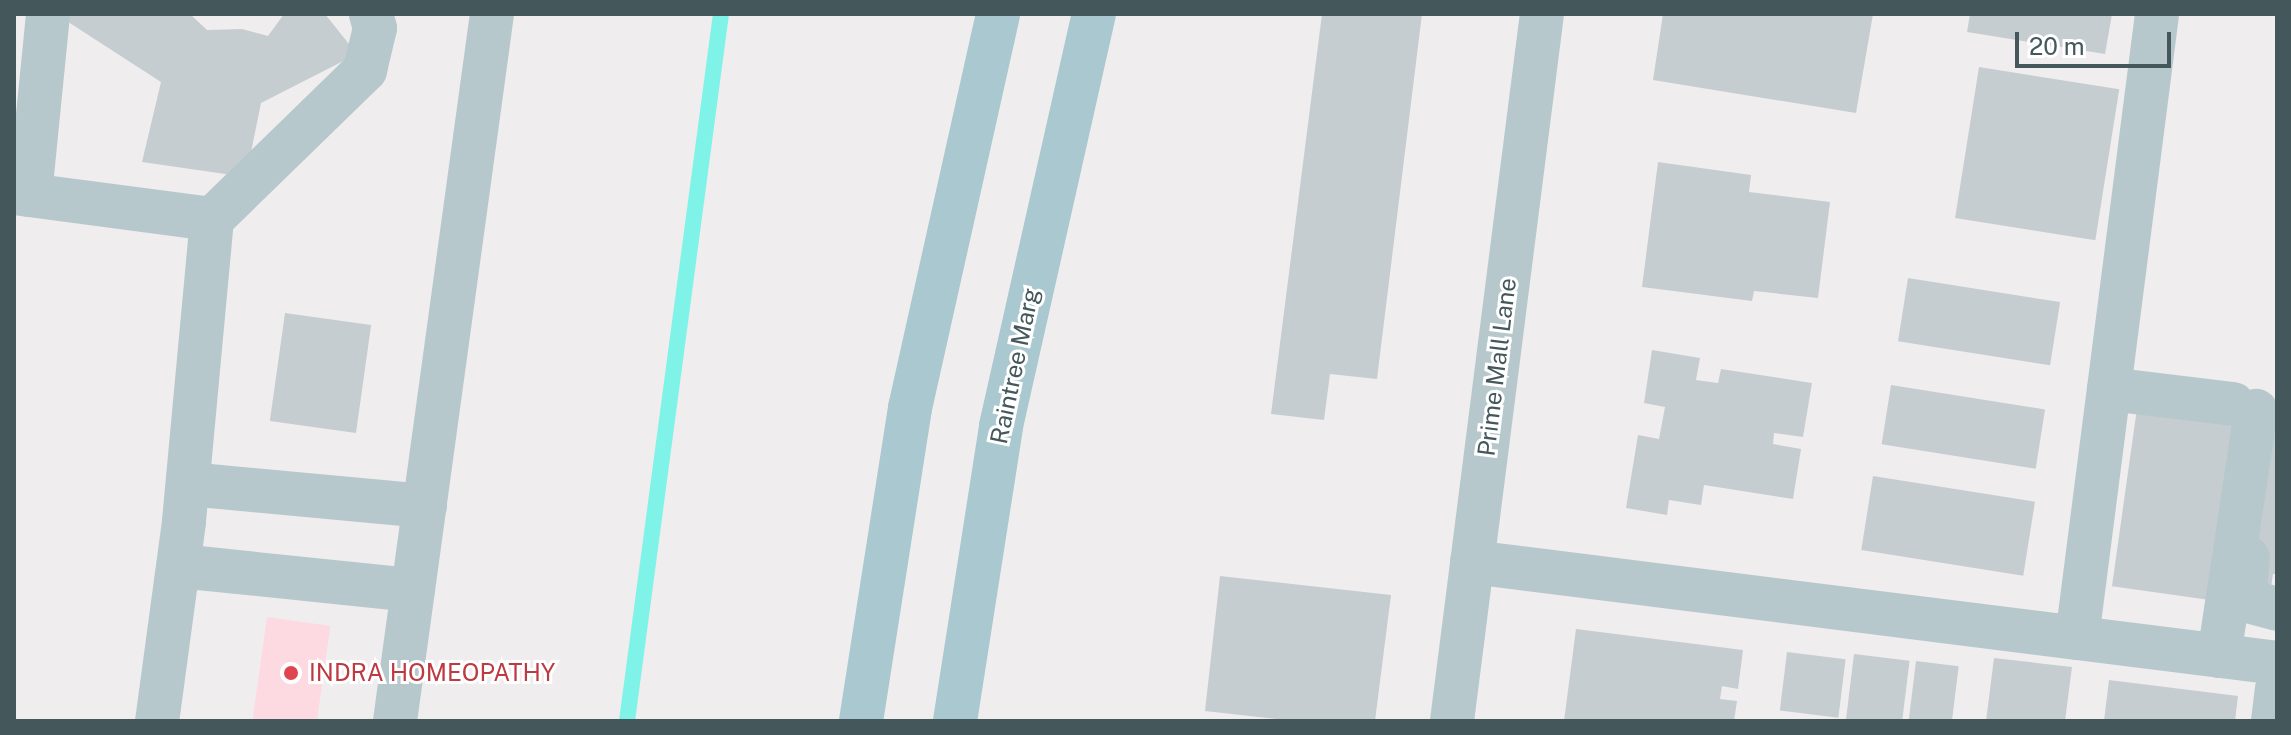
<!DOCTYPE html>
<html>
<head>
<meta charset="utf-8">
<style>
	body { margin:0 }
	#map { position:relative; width:2291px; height:735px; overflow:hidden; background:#f0edee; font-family:"Public Sans",sans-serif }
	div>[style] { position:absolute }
	.medical>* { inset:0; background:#fddae2; transform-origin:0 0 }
	.stream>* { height:16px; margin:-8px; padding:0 8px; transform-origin:8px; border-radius:8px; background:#80f3e8 }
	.building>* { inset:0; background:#c6cdd1; transform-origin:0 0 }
	.minor>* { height:44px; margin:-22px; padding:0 22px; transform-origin:22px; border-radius:22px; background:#b7c8cc }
	.primary>* { height:44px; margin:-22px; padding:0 22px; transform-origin:22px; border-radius:22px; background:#aac8cf }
	.dots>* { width:22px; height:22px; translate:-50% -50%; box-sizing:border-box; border:4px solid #fff; border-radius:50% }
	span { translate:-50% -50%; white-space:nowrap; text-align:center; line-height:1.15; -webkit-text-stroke:6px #fff; paint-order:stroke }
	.street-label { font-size:24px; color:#44585c }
	.health-label { font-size:24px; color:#be3a42 }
	.left { translate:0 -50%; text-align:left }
	.frame { position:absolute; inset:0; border:16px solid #44585c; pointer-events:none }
	.scale { position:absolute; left:2015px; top:32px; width:156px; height:36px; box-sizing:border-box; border:4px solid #44585c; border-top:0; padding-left:10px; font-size:24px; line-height:28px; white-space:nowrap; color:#44585c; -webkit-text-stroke:6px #fff; paint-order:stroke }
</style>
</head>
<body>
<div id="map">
	<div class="medical">
		<div style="left:267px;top:617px;width:64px;height:105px;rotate:8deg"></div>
	</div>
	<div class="stream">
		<div style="left:627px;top:721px;width:713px;rotate:-82.43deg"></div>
	</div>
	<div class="building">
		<div style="clip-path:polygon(65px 14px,190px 14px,207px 30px,242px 29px,268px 36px,284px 14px,325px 14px,357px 54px,261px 103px,246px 177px,142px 162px,161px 82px,62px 18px)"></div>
		<div style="clip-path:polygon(1322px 14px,1422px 14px,1377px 379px,1330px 374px,1324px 420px,1271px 414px)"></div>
		<div style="clip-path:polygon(1663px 14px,1873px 14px,1856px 113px,1653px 80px)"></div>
		<div style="clip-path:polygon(1970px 14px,2112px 14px,2105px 54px,1967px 32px)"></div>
		<div style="left:1979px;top:67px;width:142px;height:153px;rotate:9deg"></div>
		<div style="clip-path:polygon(1658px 162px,1751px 175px,1749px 192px,1830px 202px,1818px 298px,1754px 291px,1752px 301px,1642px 287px)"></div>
		<div style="left:1908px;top:278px;width:154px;height:64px;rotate:9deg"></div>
		<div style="left:285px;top:313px;width:87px;height:109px;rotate:8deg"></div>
		<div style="clip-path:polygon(1652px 350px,1700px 358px,1696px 380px,1718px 383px,1721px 369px,1812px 383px,1803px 437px,1774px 433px,1773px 444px,1801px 449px,1793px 499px,1704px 485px,1701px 505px,1669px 500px,1667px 515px,1626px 508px,1638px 435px,1659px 439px,1665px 407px,1644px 403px)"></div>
		<div style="left:1891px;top:385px;width:156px;height:60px;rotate:9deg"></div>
		<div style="left:2138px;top:401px;width:97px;height:187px;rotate:8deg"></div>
		<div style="clip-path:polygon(2277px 418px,2277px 574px,2273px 574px,2269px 601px,2250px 595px)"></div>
		<div style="left:1873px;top:476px;width:164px;height:75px;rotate:9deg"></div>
		<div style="clip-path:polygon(1220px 576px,1391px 595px,1375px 721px,1294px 721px,1205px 711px)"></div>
		<div style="clip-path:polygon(1576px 629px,1743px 650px,1738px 689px,1722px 686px,1720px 699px,1737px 701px,1734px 721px,1564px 721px)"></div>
		<div style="left:1787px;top:652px;width:59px;height:59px;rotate:7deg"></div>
		<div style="left:1854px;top:654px;width:56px;height:66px;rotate:7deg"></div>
		<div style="clip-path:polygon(1994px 658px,2072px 667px,2065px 721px,1986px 721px)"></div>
		<div style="left:1916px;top:661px;width:43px;height:60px;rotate:7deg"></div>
		<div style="clip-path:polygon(2109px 680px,2238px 696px,2235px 721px,2104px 721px)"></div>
	</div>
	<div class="minor">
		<div style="left:14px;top:193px;width:200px;rotate:7.5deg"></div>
		<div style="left:212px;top:219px;width:304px;rotate:95.3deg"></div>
		<div style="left:184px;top:522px;width:201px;rotate:97.7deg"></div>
		<div style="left:30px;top:195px;width:182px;rotate:-84.3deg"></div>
		<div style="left:212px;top:219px;width:214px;rotate:-44.2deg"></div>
		<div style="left:365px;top:70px;width:43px;rotate:-76.6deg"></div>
		<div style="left:375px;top:28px;width:15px;rotate:-106deg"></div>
		<div style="left:2109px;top:389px;width:125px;rotate:6.9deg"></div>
		<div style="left:188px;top:484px;width:238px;rotate:5.3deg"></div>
		<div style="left:2248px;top:558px;width:42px;rotate:95.4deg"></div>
		<div style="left:2244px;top:600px;width:34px;rotate:15deg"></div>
		<div style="left:1472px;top:562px;width:811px;rotate:7.15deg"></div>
		<div style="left:179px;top:566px;width:235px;rotate:5.9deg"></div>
		<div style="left:2077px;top:638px;width:629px;rotate:-82.69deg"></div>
		<div style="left:2219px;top:656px;width:248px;rotate:-81.4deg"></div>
		<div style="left:395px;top:721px;width:714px;rotate:-82.19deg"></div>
		<div style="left:1452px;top:721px;width:713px;rotate:-82.75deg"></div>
		<div style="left:2273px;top:721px;width:33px;rotate:-83deg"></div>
	</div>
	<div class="primary">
		<div style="left:861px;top:721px;width:317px;rotate:-81.1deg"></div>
		<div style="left:910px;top:408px;width:404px;rotate:-77.4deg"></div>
		<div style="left:955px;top:721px;width:299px;rotate:-81.1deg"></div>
		<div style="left:1001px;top:426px;width:422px;rotate:-77.3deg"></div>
	</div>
	<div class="dots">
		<div style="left:291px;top:673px;background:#e0444e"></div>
	</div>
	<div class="street-label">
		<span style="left:1015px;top:366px;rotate:-78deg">Raintree Marg</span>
		<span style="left:1497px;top:367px;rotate:-83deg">Prime Mall Lane</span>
	</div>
	<div class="health-label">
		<span class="left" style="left:309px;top:673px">INDRA HOMEOPATHY</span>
	</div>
	<div class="frame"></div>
	<div class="scale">20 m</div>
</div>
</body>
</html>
